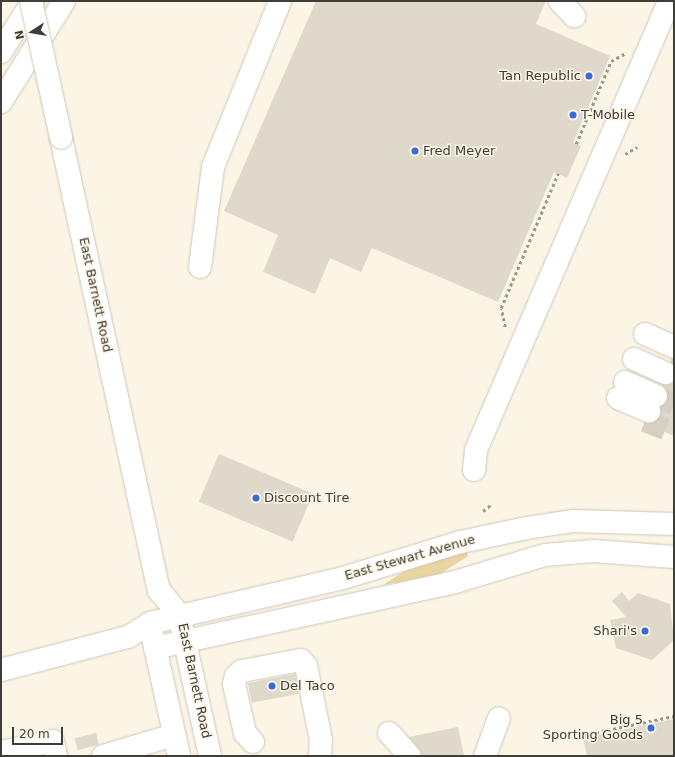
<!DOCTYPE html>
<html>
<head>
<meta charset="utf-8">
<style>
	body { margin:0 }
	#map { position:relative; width:675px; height:757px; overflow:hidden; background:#fbf5e6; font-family:"DejaVu Sans",sans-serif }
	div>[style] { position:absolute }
	.green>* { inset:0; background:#e9d59f }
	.building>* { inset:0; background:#ded9cb; transform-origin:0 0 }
	.minor-tunnel>* { height:22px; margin-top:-11px; transform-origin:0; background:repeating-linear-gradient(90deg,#d5d0c3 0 22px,transparent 0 33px) }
	.path>* { height:2.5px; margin-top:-1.25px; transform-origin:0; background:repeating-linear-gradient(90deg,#9b978c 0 3px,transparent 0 6px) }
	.roads { filter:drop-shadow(0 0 1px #cdc8ba) drop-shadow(0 0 1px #cdc8ba) }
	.minor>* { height:22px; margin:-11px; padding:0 11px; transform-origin:11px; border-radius:11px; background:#fff }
	.major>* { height:22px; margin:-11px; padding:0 11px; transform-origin:11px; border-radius:11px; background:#fff }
	.highway>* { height:22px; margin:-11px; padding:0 11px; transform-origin:11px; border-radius:11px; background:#fff }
	.bridges { filter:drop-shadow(0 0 1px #cdc8ba) drop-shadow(0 0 1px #cdc8ba) }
	.major-bridge>* { height:22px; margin:-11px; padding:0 11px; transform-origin:11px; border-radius:11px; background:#fff }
	.dots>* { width:11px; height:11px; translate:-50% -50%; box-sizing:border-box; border:2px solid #fbf5e6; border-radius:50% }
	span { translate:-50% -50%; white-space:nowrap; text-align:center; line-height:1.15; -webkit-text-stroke:3px #fbf5e6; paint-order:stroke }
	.poi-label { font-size:13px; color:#3f3d37 }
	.right { translate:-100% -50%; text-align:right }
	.left { translate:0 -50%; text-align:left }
	.street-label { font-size:13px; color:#3f3d37 }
	.frame { position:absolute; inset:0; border:2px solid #3f3d37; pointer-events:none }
	.north { position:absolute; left:12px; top:12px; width:40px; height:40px; -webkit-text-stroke:3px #fbf5e6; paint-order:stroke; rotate:258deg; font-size:11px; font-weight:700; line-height:16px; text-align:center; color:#3f3d37 }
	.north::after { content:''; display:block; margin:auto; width:14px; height:18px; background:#3f3d37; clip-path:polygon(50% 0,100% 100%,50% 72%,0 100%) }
	.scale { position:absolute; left:12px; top:727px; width:51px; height:18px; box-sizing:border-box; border:2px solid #3f3d37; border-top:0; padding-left:5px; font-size:12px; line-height:14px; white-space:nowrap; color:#3f3d37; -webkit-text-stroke:3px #fbf5e6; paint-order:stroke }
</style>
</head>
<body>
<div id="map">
	<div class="green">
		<div style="clip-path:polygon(467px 551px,468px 556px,440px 574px,383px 585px,412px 566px)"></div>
	</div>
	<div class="building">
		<div style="clip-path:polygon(316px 1px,546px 1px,536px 24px,610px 56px,573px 143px,581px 146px,567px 178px,554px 172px,498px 302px,372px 248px,361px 272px,330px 258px,315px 294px,263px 272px,278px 235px,224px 211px)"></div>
		<div style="clip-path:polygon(674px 382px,674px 436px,644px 423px,657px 421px,661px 407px,668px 401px,666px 389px,661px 384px)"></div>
		<div style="left:219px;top:454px;width:102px;height:52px;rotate:23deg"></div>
		<div style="clip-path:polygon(622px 592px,629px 601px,638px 593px,670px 604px,674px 640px,652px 660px,616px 648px,610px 620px,626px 617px,612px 601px)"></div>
		<div style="left:295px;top:674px;width:20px;height:48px;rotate:79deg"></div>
		<div style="clip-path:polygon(674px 719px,674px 756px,587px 756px,583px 738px)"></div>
		<div style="clip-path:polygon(458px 727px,464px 756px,422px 756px,409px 737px)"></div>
		<div style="left:96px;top:733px;width:12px;height:22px;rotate:76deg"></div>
	</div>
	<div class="minor-tunnel">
		<div style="left:670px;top:363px;width:4px;rotate:14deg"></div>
		<div style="left:656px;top:396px;width:20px;rotate:24deg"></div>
		<div style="left:645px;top:421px;width:31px;rotate:22deg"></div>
	</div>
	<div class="path">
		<div style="left:576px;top:144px;width:90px;rotate:-67.1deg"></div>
		<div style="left:611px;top:61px;width:15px;rotate:-28deg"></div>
		<div style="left:625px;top:154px;width:14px;rotate:-30deg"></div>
		<div style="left:505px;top:327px;width:19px;rotate:-102deg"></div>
		<div style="left:501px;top:308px;width:146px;rotate:-67deg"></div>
		<div style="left:483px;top:511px;width:11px;rotate:-38deg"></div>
		<div style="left:584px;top:735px;width:92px;rotate:-11.9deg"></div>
	</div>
	<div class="roads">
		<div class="minor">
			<div style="left:560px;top:1px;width:21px;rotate:47deg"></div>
			<div style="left:200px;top:267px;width:101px;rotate:-82.6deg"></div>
			<div style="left:213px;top:167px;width:179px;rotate:-68deg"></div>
			<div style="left:645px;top:334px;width:32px;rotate:24deg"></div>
			<div style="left:634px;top:359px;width:35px;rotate:24deg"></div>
			<div style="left:625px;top:382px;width:34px;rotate:24deg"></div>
			<div style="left:618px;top:398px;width:34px;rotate:23deg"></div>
			<div style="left:474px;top:470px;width:20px;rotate:-84deg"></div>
			<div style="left:476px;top:450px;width:489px;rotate:-66.7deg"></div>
			<div style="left:1px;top:670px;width:131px;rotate:-14.6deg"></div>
			<div style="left:128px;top:637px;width:26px;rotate:-32deg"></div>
			<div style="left:389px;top:733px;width:31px;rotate:48deg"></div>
			<div style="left:253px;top:742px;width:12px;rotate:-132deg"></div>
			<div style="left:245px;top:733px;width:50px;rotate:-102.7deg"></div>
			<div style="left:234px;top:684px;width:8px;rotate:-76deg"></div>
			<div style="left:236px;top:676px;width:8px;rotate:-40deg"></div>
			<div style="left:242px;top:671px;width:60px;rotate:-10.6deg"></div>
			<div style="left:301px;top:660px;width:8px;rotate:50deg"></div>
			<div style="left:306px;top:666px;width:76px;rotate:78.5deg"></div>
			<div style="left:321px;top:740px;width:16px;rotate:94deg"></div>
			<div style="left:1px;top:752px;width:53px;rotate:-11.9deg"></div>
			<div style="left:53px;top:741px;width:15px;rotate:79deg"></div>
			<div style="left:103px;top:756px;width:74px;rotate:-16.5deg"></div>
			<div style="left:485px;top:756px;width:40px;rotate:-69.8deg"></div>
		</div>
		<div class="major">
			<div style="left:61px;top:138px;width:463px;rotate:77.8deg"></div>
			<div style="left:159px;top:590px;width:32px;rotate:51deg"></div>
			<div style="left:179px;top:615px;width:144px;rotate:77.6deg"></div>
			<div style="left:150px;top:623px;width:198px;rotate:-13.1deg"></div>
			<div style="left:343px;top:578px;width:123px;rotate:-17deg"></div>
			<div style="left:461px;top:542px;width:67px;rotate:-12deg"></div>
			<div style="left:527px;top:528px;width:47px;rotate:-8.7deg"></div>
			<div style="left:573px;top:521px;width:101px;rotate:1.7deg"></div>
			<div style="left:152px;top:633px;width:126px;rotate:77.6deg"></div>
			<div style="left:155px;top:648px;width:307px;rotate:-12.4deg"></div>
			<div style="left:455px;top:582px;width:94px;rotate:-16.7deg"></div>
			<div style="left:545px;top:555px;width:49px;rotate:-4.7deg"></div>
			<div style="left:594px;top:551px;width:80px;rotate:4.3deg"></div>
		</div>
		<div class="highway">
			<div style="left:1px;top:52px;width:60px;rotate:-57.9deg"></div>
			<div style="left:1px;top:102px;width:119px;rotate:-58deg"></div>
		</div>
	</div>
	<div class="bridges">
		<div class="major-bridge">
			<div style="left:31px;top:1px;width:140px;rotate:77.6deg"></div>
		</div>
	</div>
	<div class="dots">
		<div style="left:589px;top:76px;background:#386ada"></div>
		<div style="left:573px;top:115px;background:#386ada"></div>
		<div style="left:415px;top:151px;background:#386ada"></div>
		<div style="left:256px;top:498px;background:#386ada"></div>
		<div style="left:645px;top:631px;background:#386ada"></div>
		<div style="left:272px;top:686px;background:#386ada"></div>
		<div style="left:651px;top:728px;background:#386ada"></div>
	</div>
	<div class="poi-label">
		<span class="right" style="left:581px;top:76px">Tan Republic</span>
		<span class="left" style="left:581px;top:115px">T-Mobile</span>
		<span class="left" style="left:423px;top:151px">Fred Meyer</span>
		<span class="left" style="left:264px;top:498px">Discount Tire</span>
		<span class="right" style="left:637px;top:631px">Shari's</span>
		<span class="left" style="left:280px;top:686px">Del Taco</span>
		<span class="right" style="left:643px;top:728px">Big 5<br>Sporting Goods</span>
	</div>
	<div class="street-label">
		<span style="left:95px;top:295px;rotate:78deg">East Barnett Road</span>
		<span style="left:410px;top:558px;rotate:-16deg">East Stewart Avenue</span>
		<span style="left:194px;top:681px;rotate:78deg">East Barnett Road</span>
	</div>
	<div class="frame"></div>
	<div class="north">N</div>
	<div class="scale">20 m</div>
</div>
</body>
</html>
